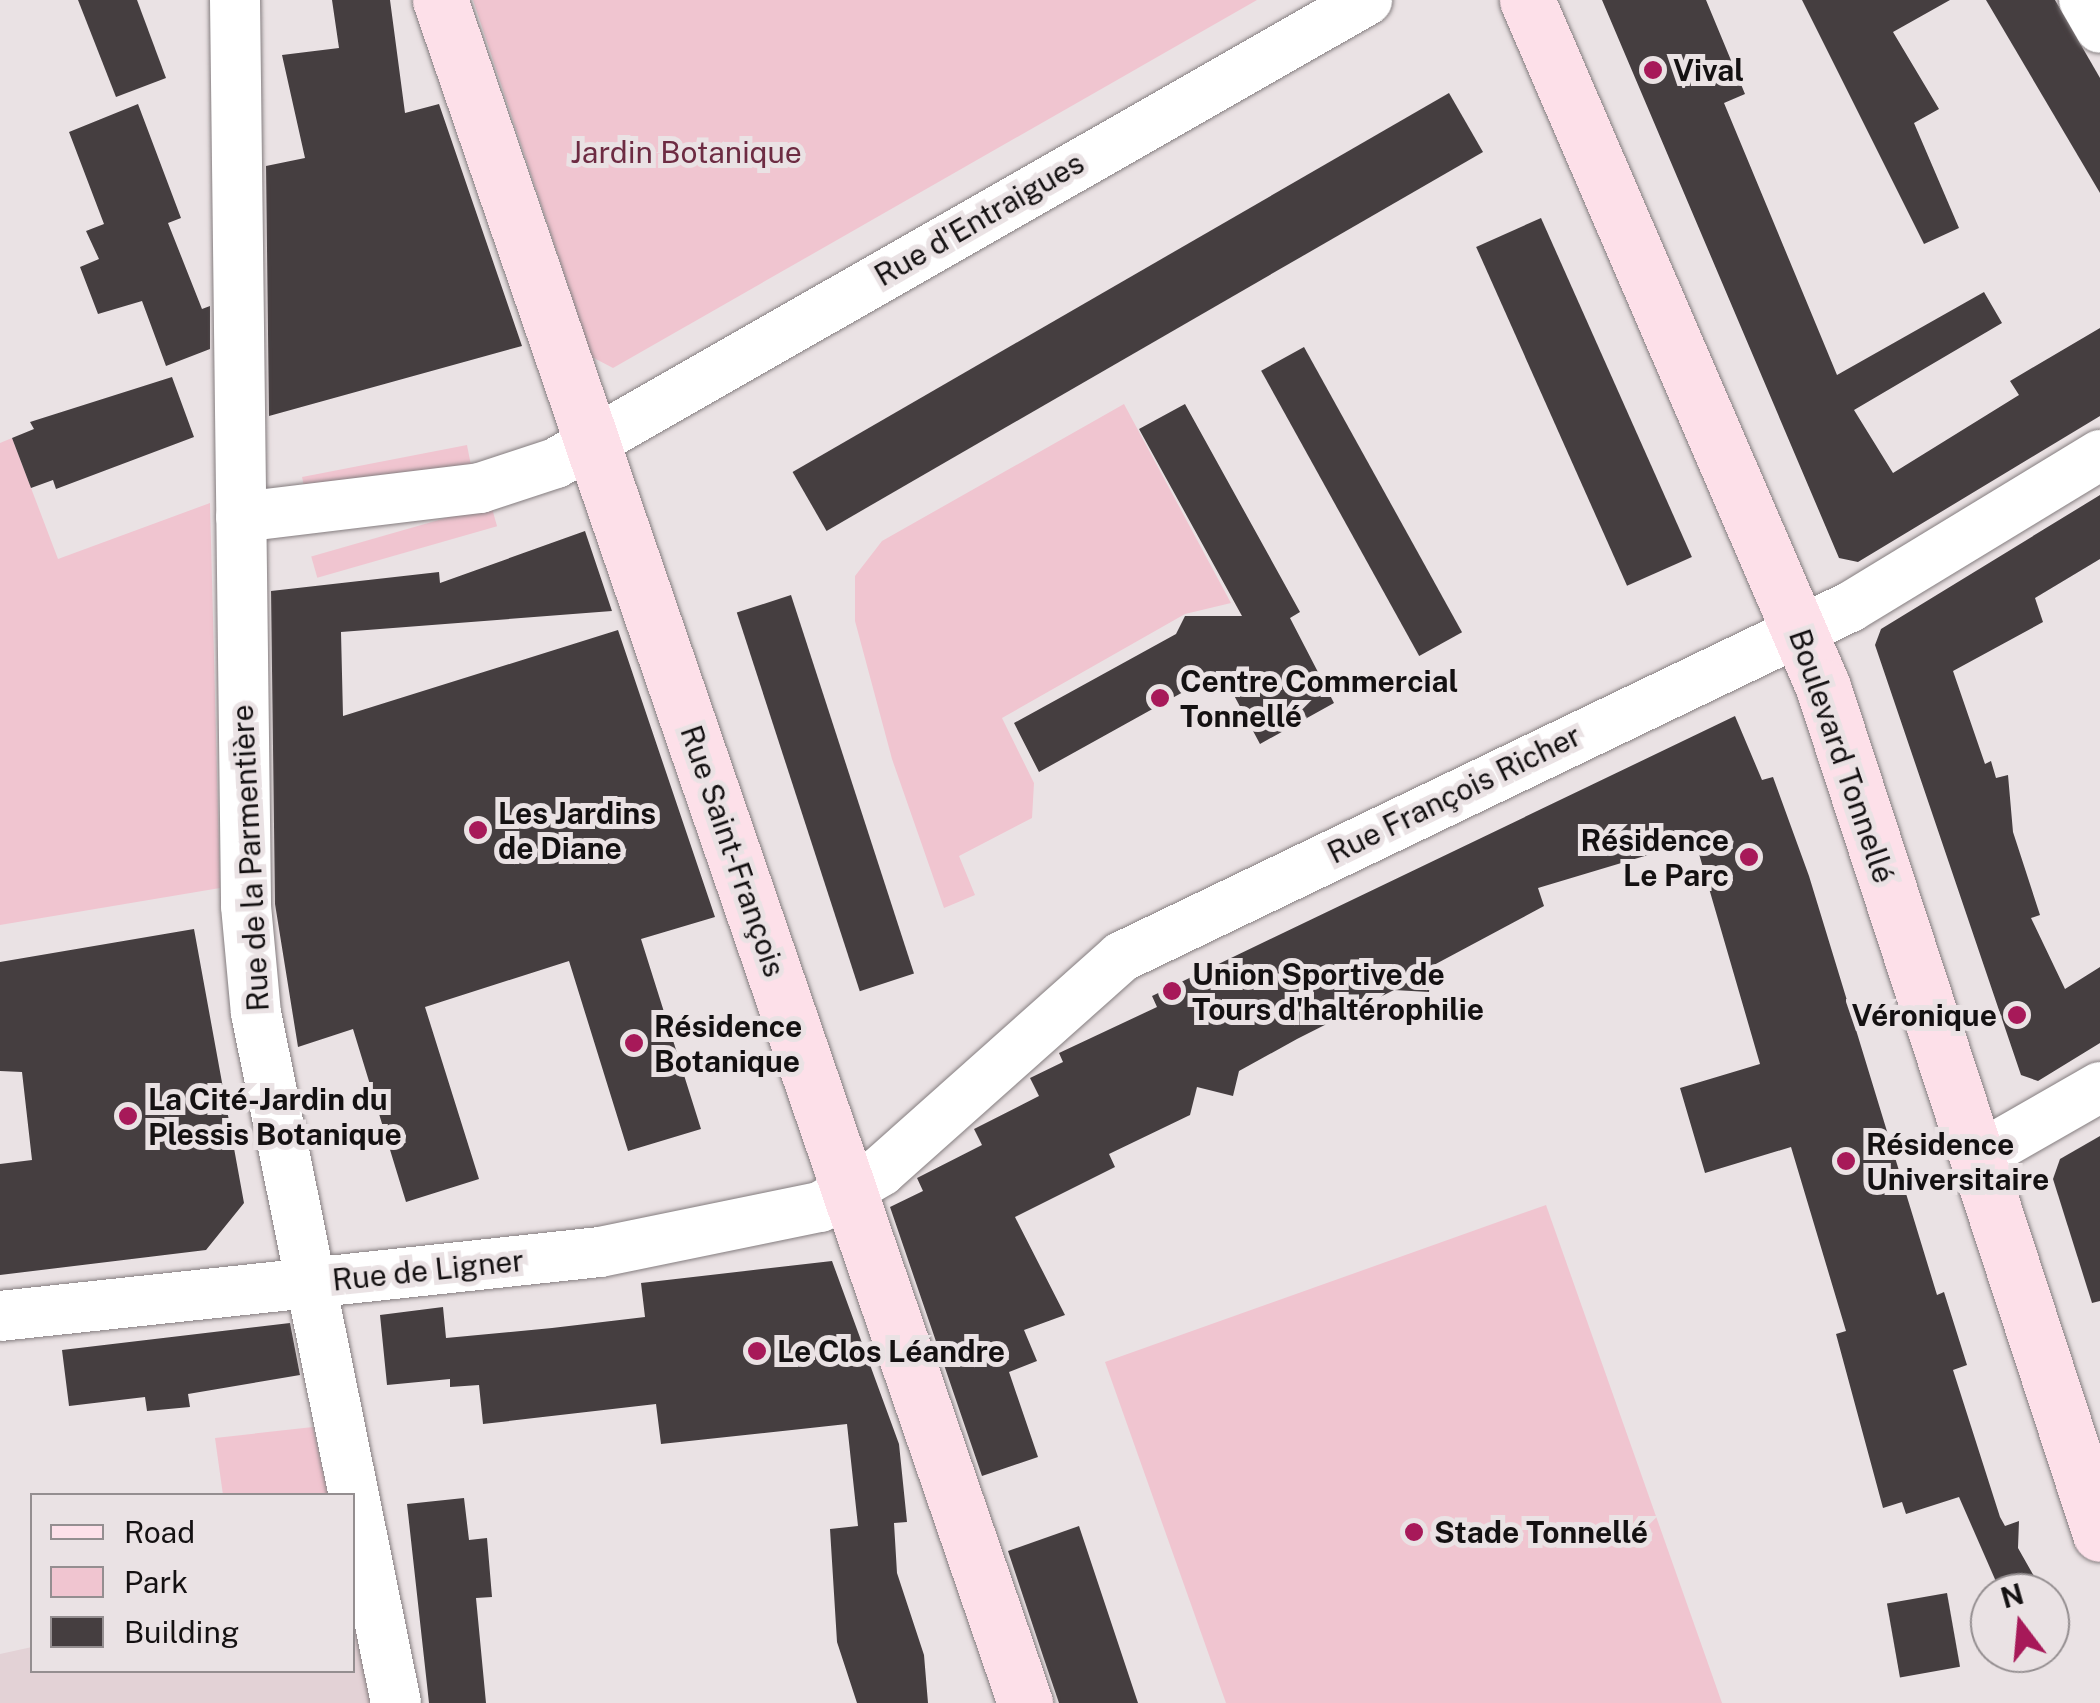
<!DOCTYPE html>
<html>
<head>
<meta charset="utf-8">
<style>
	body { margin:0 }
	#map { position:relative; width:2100px; height:1703px; overflow:hidden; background:#eae2e4; font-family:"Public Sans",sans-serif }
	div>[style] { position:absolute }
	.built>* { inset:0; background:#e3d2d6 }
	.green>* { inset:0; background:#f0c5d0; transform-origin:0 0 }
	.building>* { inset:0; background:#453e40; transform-origin:0 0 }
	.roads { filter:drop-shadow(0 0 2px #847d7f) drop-shadow(0 0 2px #847d7f) }
	.street>* { height:50px; margin:-25px; padding:0 25px; transform-origin:25px; border-radius:25px; background:#fff }
	.secondary>* { height:55px; margin:-27.5px; padding:0 27.5px; transform-origin:27.5px; border-radius:27.5px; background:#fde0e9 }
	.dots>* { width:28px; height:28px; translate:-50% -50%; box-sizing:border-box; border:5px solid #eae2e4; border-radius:50% }
	span { translate:-50% -50%; white-space:nowrap; text-align:center; line-height:1.15; -webkit-text-stroke:10px #eae2e4; paint-order:stroke }
	.poi-label { font-size:30px; color:#141112; font-weight:700 }
	.left { translate:0 -50%; text-align:left }
	.right { translate:-100% -50%; text-align:right }
	.park-label { font-size:30px; color:#6d2b42 }
	.street-label { font-size:30px; color:#141112 }
	.legend { position:absolute; left:30px; top:1493px; width:325px; height:180px; box-sizing:border-box; background:#eae2e4; border:2px solid #948e90; margin:0; padding:12px 18px; list-style:none; font-size:30px; color:#141112 }
	.legend li { display:flex; align-items:center; gap:20px; height:50px }
	.legend b { width:50px; border:2px solid #948e90 }
	.north { position:absolute; left:1970px; top:1573px; width:100px; height:100px; box-sizing:border-box; background:#eae2e4; border:2px solid #948e90; border-radius:50%; rotate:344deg; font-size:28px; font-weight:700; line-height:40px; text-align:center; color:#141112 }
	.north::after { content:''; display:block; margin:auto; width:35px; height:45px; background:#a71959; clip-path:polygon(50% 0,100% 100%,50% 72%,0 100%) }
</style>
</head>
<body>
<div id="map">
	<div class="built">
		<div style="clip-path:polygon(355px 1622px,372px 1703px,0 1703px,0 1654px,32px 1647px,32px 1670px,352px 1670px)"></div>
	</div>
	<div class="green">
		<div style="clip-path:polygon(473px 0,1257px 0,613px 368px,592px 357px)"></div>
		<div style="clip-path:polygon(1124px 404px,1231px 603px,1185px 614px,1002px 718px,1034px 783px,1032px 818px,959px 856px,975px 895px,944px 908px,892px 759px,855px 621px,855px 576px,882px 541px)"></div>
		<div style="clip-path:polygon(12px 438px,58px 559px,210px 503px,220px 888px,0 925px,0 443px)"></div>
		<div style="left:467px;top:445px;width:21px;height:168px;rotate:79deg"></div>
		<div style="left:491px;top:505px;width:22px;height:187px;rotate:74deg"></div>
		<div style="clip-path:polygon(1546px 1205px,1722px 1703px,1226px 1703px,1105px 1362px)"></div>
		<div style="clip-path:polygon(313px 1427px,328px 1495px,223px 1495px,215px 1438px)"></div>
	</div>
	<div class="building">
		<div style="clip-path:polygon(78px 0,137px 0,166px 78px,116px 97px)"></div>
		<div style="clip-path:polygon(332px 0,390px 0,405px 113px,439px 104px,522px 346px,269px 416px,266px 166px,305px 158px,282px 55px,339px 48px)"></div>
		<div style="clip-path:polygon(1602px 0,1706px 0,1745px 94px,1724px 103px,1837px 375px,1984px 292px,2002px 323px,1854px 410px,1893px 473px,2019px 395px,2010px 381px,2100px 328px,2100px 416px,1858px 562px,1839px 558px)"></div>
		<div style="clip-path:polygon(1802px 0,1950px 0,1893px 32px,1939px 109px,1914px 123px,1959px 228px,1924px 244px)"></div>
		<div style="clip-path:polygon(1986px 0,2055px 0,2100px 78px,2100px 193px)"></div>
		<div style="left:1449px;top:93px;width:68px;height:758px;rotate:60deg"></div>
		<div style="clip-path:polygon(138px 104px,181px 218px,168px 223px,202px 309px,210px 306px,210px 349px,166px 366px,142px 301px,98px 314px,80px 267px,99px 259px,86px 231px,104px 224px,69px 132px)"></div>
		<div style="left:1541px;top:218px;width:371px;height:71px;rotate:66deg"></div>
		<div style="left:1304px;top:347px;width:326px;height:49px;rotate:61deg"></div>
		<div style="clip-path:polygon(172px 377px,194px 437px,56px 489px,53px 480px,31px 488px,12px 438px,34px 429px,30px 422px)"></div>
		<div style="clip-path:polygon(1185px 404px,1300px 612px,1290px 618px,1334px 703px,1260px 744px,1221px 671px,1039px 772px,1014px 723px,1176px 634px,1185px 616px,1242px 616px,1139px 429px)"></div>
		<div style="clip-path:polygon(2100px 495px,2100px 559px,2035px 598px,2043px 622px,1953px 671px,1985px 764px,1991px 761px,1996px 778px,2008px 775px,2013px 832px,2040px 915px,2031px 918px,2065px 989px,2100px 967px,2100px 1043px,2038px 1081px,2021px 1075px,1875px 645px,1881px 629px)"></div>
		<div style="clip-path:polygon(585px 531px,612px 611px,341px 632px,343px 716px,618px 630px,715px 917px,641px 939px,701px 1129px,628px 1151px,569px 961px,425px 1007px,479px 1179px,406px 1202px,353px 1029px,298px 1047px,275px 904px,271px 591px,439px 572px,440px 583px)"></div>
		<div style="left:791px;top:595px;width:398px;height:57px;rotate:72deg"></div>
		<div style="clip-path:polygon(1735px 716px,1762px 780px,1773px 777px,1809px 876px,1937px 1295px,1944px 1292px,1967px 1365px,1953px 1370px,2000px 1517px,2005px 1526px,2019px 1521px,2018px 1548px,2035px 1578px,2018px 1581px,2017px 1593px,2001px 1593px,1959px 1497px,1906px 1514px,1902px 1502px,1883px 1508px,1836px 1334px,1846px 1331px,1791px 1147px,1705px 1173px,1680px 1088px,1760px 1064px,1697px 847px,1688px 843px,1538px 888px,1544px 906px,1432px 966px,1429px 992px,1394px 990px,1297px 1039px,1239px 1071px,1233px 1096px,1197px 1087px,1190px 1115px,1109px 1154px,1115px 1167px,1015px 1217px,1065px 1315px,1024px 1330px,1037px 1361px,1009px 1372px,1038px 1457px,982px 1476px,890px 1207px,923px 1191px,917px 1178px,982px 1145px,974px 1129px,1039px 1096px,1030px 1078px,1063px 1062px,1059px 1053px,1157px 1007px,1152px 996px)"></div>
		<div style="clip-path:polygon(194px 929px,244px 1203px,206px 1250px,0 1275px,0 1164px,32px 1160px,22px 1072px,0 1071px,0 962px)"></div>
		<div style="clip-path:polygon(2100px 1136px,2100px 1301px,2092px 1303px,2053px 1179px,2060px 1159px)"></div>
		<div style="clip-path:polygon(832px 1261px,899px 1444px,907px 1522px,894px 1523px,897px 1573px,924px 1655px,928px 1703px,857px 1703px,837px 1642px,830px 1529px,858px 1526px,847px 1424px,661px 1444px,656px 1404px,483px 1424px,479px 1385px,450px 1387px,450px 1379px,387px 1385px,380px 1315px,443px 1307px,446px 1338px,552px 1328px,645px 1317px,641px 1283px)"></div>
		<div style="clip-path:polygon(290px 1323px,300px 1375px,188px 1394px,190px 1407px,147px 1411px,145px 1397px,69px 1406px,62px 1350px)"></div>
		<div style="clip-path:polygon(464px 1498px,469px 1540px,487px 1538px,492px 1597px,476px 1598px,486px 1703px,429px 1703px,407px 1504px)"></div>
		<div style="clip-path:polygon(1079px 1526px,1138px 1703px,1059px 1703px,1043px 1656px,1008px 1551px)"></div>
		<div style="left:1947px;top:1593px;width:75px;height:61px;rotate:80deg"></div>
	</div>
	<div class="roads">
		<div class="street">
			<div style="left:235px;top:0;width:906px;rotate:89.3deg"></div>
			<div style="left:246px;top:906px;width:107px;rotate:84.7deg"></div>
			<div style="left:256px;top:1013px;width:704px;rotate:78.53deg"></div>
			<div style="left:2084px;top:0;width:32px;rotate:60deg"></div>
			<div style="left:241px;top:517px;width:241px;rotate:-6.9deg"></div>
			<div style="left:480px;top:488px;width:80px;rotate:-18.2deg"></div>
			<div style="left:556px;top:463px;width:934px;rotate:-29.72deg"></div>
			<div style="left:1978px;top:1157px;width:141px;rotate:-29.8deg"></div>
			<div style="left:0;top:1316px;width:603px;rotate:-6.09deg"></div>
			<div style="left:600px;top:1252px;width:225px;rotate:-11.6deg"></div>
			<div style="left:820px;top:1207px;width:71px;rotate:-30.5deg"></div>
			<div style="left:881px;top:1171px;width:322px;rotate:-41.7deg"></div>
			<div style="left:1121px;top:957px;width:809px;rotate:-25.65deg"></div>
			<div style="left:1850px;top:607px;width:293px;rotate:-31.3deg"></div>
		</div>
		<div class="secondary">
			<div style="left:440px;top:0;width:1801px;rotate:71.04deg"></div>
			<div style="left:1527px;top:0;width:748px;rotate:66.69deg"></div>
			<div style="left:1823px;top:687px;width:891px;rotate:71.89deg"></div>
		</div>
	</div>
	<div class="dots">
		<div style="left:1653px;top:70px;background:#a71959"></div>
		<div style="left:1160px;top:698px;background:#a71959"></div>
		<div style="left:478px;top:830px;background:#a71959"></div>
		<div style="left:1749px;top:857px;background:#a71959"></div>
		<div style="left:1172px;top:991px;background:#a71959"></div>
		<div style="left:2017px;top:1015px;background:#a71959"></div>
		<div style="left:634px;top:1043px;background:#a71959"></div>
		<div style="left:128px;top:1116px;background:#a71959"></div>
		<div style="left:1846px;top:1161px;background:#a71959"></div>
		<div style="left:757px;top:1351px;background:#a71959"></div>
		<div style="left:1414px;top:1532px;background:#a71959"></div>
	</div>
	<div class="poi-label">
		<span class="left" style="left:1673px;top:70px">Vival</span>
		<span class="left" style="left:1180px;top:698px">Centre Commercial<br>Tonnellé</span>
		<span class="left" style="left:498px;top:830px">Les Jardins<br>de Diane</span>
		<span class="right" style="left:1729px;top:857px">Résidence<br>Le Parc</span>
		<span class="left" style="left:1192px;top:991px">Union Sportive de<br>Tours d'haltérophilie</span>
		<span class="right" style="left:1997px;top:1015px">Véronique</span>
		<span class="left" style="left:654px;top:1043px">Résidence<br>Botanique</span>
		<span class="left" style="left:148px;top:1116px">La Cité-Jardin du<br>Plessis Botanique</span>
		<span class="left" style="left:1866px;top:1161px">Résidence<br>Universitaire</span>
		<span class="left" style="left:777px;top:1351px">Le Clos Léandre</span>
		<span class="left" style="left:1434px;top:1532px">Stade Tonnellé</span>
	</div>
	<div class="park-label">
		<span style="left:686px;top:152px">Jardin Botanique</span>
	</div>
	<div class="street-label">
		<span style="left:979px;top:219px;rotate:-30deg">Rue d'Entraigues</span>
		<span style="left:1842px;top:756px;rotate:71deg">Boulevard Tonnellé</span>
		<span style="left:1454px;top:794px;rotate:-26deg">Rue François Richer</span>
		<span style="left:733px;top:851px;rotate:71deg">Rue Saint-François</span>
		<span style="left:250px;top:858px;rotate:-93deg">Rue de la Parmentière</span>
		<span style="left:428px;top:1270px;rotate:-6deg">Rue de Ligner</span>
	</div>
	<ul class="legend">
	<li><b style="height:12px;background:#fde0e9"></b>Road</li>
	<li><b style="height:28px;background:#f0c5d0"></b>Park</li>
	<li><b style="height:28px;background:#453e40"></b>Building</li>
	</ul>
	<div class="north">N</div>
</div>
</body>
</html>
